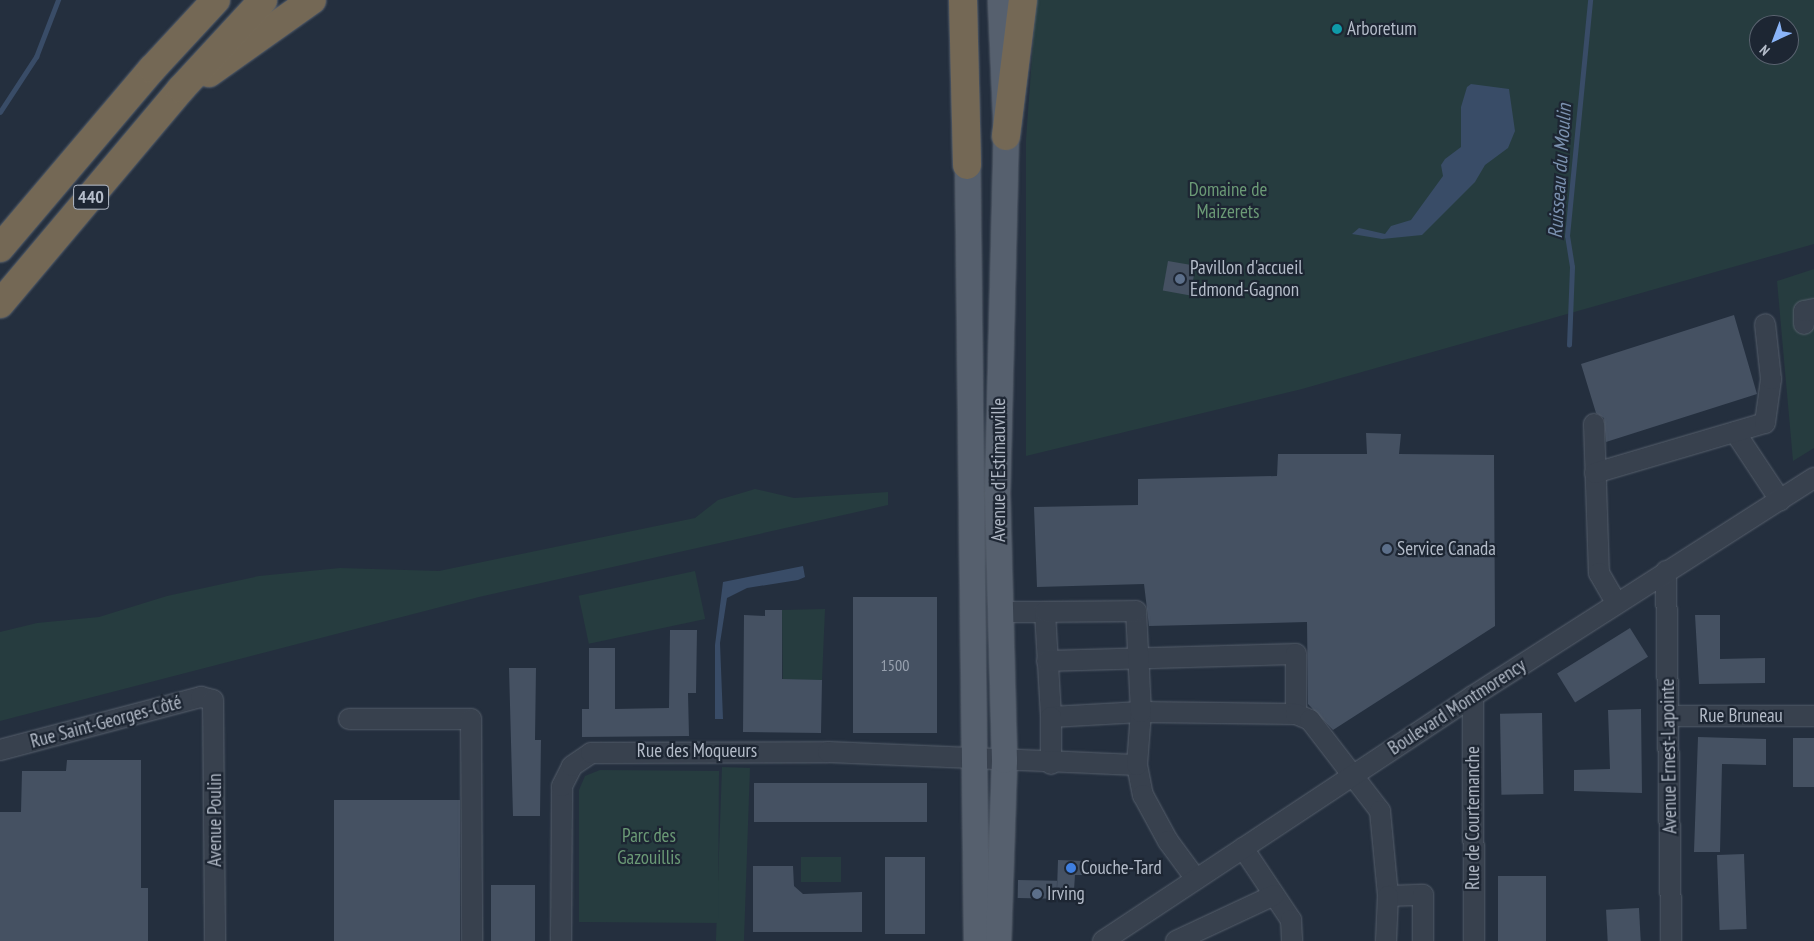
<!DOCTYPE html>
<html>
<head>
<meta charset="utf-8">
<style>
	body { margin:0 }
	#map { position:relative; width:1814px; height:941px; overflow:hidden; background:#242f3e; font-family:"PT Sans Narrow",sans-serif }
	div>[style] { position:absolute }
	.green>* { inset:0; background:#263c3f; transform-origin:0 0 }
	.water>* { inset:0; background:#394c67 }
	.stream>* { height:4.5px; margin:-2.25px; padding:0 2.25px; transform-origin:2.25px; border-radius:2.25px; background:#394c67 }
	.building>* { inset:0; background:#455162; transform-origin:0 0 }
	.roads { filter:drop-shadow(0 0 1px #565f6c) drop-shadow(0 0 1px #565f6c) }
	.minor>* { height:20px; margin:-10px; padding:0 10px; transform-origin:10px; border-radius:10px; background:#38414e }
	.major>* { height:25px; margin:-12.5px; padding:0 12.5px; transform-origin:12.5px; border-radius:12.5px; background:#56606e }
	.highway>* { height:28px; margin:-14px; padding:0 14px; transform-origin:14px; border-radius:14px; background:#746855 }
	.dots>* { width:14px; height:14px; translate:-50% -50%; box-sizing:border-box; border:2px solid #1d2633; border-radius:50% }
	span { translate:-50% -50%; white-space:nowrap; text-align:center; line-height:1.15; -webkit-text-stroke:4.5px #1d2633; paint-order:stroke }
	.number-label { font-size:16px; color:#98a1af }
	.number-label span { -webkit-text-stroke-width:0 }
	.shield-label span { padding:1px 4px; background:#1d2633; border:1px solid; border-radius:4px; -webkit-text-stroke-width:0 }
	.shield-label { font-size:18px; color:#b4bcc9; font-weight:700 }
	.poi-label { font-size:19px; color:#b4bcc9 }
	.left { translate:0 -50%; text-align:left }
	.park-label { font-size:19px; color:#6b9a76 }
	.street-label { font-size:19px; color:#b4bcc9 }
	.water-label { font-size:20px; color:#7c92b1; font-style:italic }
	.north { position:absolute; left:1749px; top:15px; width:50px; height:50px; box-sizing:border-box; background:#1d2633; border:1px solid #59626f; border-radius:50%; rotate:223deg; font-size:14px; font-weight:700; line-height:20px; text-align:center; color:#b4bcc9 }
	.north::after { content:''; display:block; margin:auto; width:18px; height:22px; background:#8ab4f8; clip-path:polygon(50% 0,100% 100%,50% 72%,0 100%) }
</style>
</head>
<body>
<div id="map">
	<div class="green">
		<div style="clip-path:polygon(evenodd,1036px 0,1814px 0,1814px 244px,1302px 389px,1026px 456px,1026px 140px,1036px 0,1759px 25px,1789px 25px,1789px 55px,1759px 55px,1759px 25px)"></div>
		<div style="clip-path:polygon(1814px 269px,1814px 448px,1793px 461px,1777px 281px)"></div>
		<div style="clip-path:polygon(755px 489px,794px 498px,888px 492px,888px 505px,479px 597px,0 721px,0 632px,37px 623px,99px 617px,167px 596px,259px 576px,340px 568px,439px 571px,695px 518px,718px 500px)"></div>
		<div style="left:695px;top:571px;width:49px;height:119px;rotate:78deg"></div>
		<div style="clip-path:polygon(825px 609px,822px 680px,796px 680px,783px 697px,782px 610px)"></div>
		<div style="left:722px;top:767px;width:28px;height:174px;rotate:2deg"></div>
		<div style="clip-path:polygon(600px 770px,719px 771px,718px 923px,579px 922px,579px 790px,585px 776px)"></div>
		<div style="left:841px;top:857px;width:25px;height:40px;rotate:90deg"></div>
	</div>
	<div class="water">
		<div style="clip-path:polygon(1471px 84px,1509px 89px,1515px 131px,1508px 148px,1485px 165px,1475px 182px,1422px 235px,1382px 239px,1352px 234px,1359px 228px,1385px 234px,1391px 226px,1411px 220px,1443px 176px,1441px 165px,1445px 159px,1461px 147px,1461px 107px,1467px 87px)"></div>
		<div style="clip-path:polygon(803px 566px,805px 577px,798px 580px,747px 588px,727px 598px,720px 643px,723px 719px,715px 719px,715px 645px,723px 582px)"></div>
	</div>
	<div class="stream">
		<div style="left:0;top:112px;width:66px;rotate:-56.8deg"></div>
		<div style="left:36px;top:57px;width:61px;rotate:-68.9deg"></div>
		<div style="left:1569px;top:345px;width:78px;rotate:-87.8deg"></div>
		<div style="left:1572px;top:267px;width:31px;rotate:-99deg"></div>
		<div style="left:1567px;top:236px;width:237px;rotate:-84.4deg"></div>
	</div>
	<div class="building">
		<div style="left:1168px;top:261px;width:28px;height:30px;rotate:10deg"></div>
		<div style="clip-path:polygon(1734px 315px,1757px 394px,1606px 442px,1604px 418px,1596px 413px,1581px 364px)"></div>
		<div style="clip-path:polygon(1366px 433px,1401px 434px,1399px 454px,1494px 455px,1495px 626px,1333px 730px,1308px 704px,1307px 622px,1149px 626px,1144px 584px,1037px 587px,1034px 507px,1138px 505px,1138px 479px,1277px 476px,1278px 454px,1367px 454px)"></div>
		<div style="left:853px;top:597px;width:84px;height:136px"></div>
		<div style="clip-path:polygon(765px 610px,782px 610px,782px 679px,822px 680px,821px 733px,743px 732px,744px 615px,765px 616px)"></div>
		<div style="clip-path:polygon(1695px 615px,1720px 615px,1720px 659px,1765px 658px,1765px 683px,1699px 684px)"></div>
		<div style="left:1630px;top:628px;width:34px;height:86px;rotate:58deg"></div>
		<div style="clip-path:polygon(670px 630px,697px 630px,696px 693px,688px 693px,689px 736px,582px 737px,582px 709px,589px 709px,589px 648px,615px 648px,615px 709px,669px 708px)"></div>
		<div style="clip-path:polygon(509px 668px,536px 668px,535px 740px,541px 740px,540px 816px,513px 816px)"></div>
		<div style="clip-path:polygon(1641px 709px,1642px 793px,1574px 791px,1574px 770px,1610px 769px,1608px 710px)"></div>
		<div style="left:1542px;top:713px;width:81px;height:42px;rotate:89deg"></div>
		<div style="clip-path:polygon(1698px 737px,1766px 739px,1766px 765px,1722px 764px,1720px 852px,1694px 852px)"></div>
		<div style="left:1793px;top:738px;width:21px;height:49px"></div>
		<div style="clip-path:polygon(67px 760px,141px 760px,141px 888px,148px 888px,148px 941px,0 941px,0 812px,21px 812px,22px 771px,66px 771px)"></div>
		<div style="left:754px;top:783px;width:173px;height:39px"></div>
		<div style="left:334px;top:800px;width:126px;height:141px"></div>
		<div style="left:1744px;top:854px;width:75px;height:27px;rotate:88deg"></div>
		<div style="left:885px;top:857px;width:40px;height:77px"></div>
		<div style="clip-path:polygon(1058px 860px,1085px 861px,1085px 875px,1075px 875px,1074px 890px,1057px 889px)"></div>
		<div style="clip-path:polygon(753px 866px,793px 866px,794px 886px,803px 894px,862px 892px,862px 932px,753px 932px)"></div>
		<div style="left:1498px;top:876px;width:48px;height:65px"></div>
		<div style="left:1018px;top:880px;width:39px;height:18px;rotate:1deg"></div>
		<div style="left:491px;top:885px;width:44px;height:56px"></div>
		<div style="left:1639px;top:908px;width:33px;height:33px;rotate:87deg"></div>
	</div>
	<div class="roads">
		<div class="minor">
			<div style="left:1804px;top:324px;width:13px;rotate:-90deg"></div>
			<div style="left:1804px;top:311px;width:10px;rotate:-11deg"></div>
			<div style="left:1594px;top:424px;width:149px;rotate:88.1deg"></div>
			<div style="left:1599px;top:573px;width:34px;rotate:60deg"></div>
			<div style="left:1735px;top:432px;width:82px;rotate:56.5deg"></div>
			<div style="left:1595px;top:473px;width:177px;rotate:-16.4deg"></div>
			<div style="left:1765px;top:423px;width:44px;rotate:-82.2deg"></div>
			<div style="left:1771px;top:379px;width:55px;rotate:-96.2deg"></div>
			<div style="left:1666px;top:571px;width:370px;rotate:89.2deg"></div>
			<div style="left:1000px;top:612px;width:45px"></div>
			<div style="left:1045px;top:612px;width:105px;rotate:86.7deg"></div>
			<div style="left:1047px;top:661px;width:249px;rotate:-1.6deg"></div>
			<div style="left:1296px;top:654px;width:60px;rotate:90deg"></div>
			<div style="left:1296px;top:714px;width:155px;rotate:-179.3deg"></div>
			<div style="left:1141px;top:712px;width:90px;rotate:176.8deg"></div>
			<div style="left:1051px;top:717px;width:47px;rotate:90deg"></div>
			<div style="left:1473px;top:696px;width:245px;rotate:89.8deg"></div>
			<div style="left:1296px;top:714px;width:15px;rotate:23deg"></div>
			<div style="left:1310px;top:720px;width:115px;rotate:52.4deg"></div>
			<div style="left:1380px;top:811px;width:85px;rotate:84.6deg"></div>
			<div style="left:1388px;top:896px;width:35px;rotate:-2deg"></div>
			<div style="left:1423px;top:895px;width:46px;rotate:90deg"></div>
			<div style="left:1669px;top:716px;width:145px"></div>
			<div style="left:349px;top:719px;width:122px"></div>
			<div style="left:471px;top:719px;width:222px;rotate:89.7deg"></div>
			<div style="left:0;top:750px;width:208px;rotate:-14.8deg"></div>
			<div style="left:201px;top:697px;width:12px;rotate:14deg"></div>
			<div style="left:213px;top:700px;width:241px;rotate:89.5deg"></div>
			<div style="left:1137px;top:765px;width:31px;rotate:79deg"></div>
			<div style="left:1143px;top:795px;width:52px;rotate:61.5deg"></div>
			<div style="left:1168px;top:841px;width:47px;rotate:53.6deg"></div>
			<div style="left:1243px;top:848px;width:87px;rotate:56.3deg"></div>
			<div style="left:1291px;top:920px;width:21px;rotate:87deg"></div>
			<div style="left:561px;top:941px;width:155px;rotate:-89.6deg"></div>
			<div style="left:562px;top:786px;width:22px;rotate:-63deg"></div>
			<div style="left:572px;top:766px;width:23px;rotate:-34deg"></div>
			<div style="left:591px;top:753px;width:237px;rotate:-0.2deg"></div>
			<div style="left:828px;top:752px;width:309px;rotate:2.4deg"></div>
			<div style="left:1137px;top:765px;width:53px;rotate:-85.7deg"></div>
			<div style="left:1141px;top:712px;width:101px;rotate:-92.8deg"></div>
			<div style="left:1136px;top:611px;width:91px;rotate:179.4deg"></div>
			<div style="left:1103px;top:941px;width:444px;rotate:-33.5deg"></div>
			<div style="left:1473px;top:696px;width:405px;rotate:-32.6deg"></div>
			<div style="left:1176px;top:941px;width:108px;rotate:-25.1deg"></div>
			<div style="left:1386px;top:941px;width:45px;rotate:-87.5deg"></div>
		</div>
		<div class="major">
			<div style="left:967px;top:144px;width:797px;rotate:89.35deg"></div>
			<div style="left:998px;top:941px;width:181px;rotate:-88.1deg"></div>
			<div style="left:1004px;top:760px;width:267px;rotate:-91.5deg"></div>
			<div style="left:997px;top:493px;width:357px;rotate:-88.6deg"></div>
			<div style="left:1006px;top:136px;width:136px;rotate:-92.5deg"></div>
		</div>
		<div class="highway">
			<div style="left:963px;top:0;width:165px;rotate:88.6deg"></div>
			<div style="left:209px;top:73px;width:126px;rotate:-35.3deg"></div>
			<div style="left:1006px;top:136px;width:137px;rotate:-82.9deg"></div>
			<div style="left:0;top:248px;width:235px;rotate:-49.7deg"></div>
			<div style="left:152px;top:69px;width:94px;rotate:-47.2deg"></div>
			<div style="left:0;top:304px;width:281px;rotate:-49.9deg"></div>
			<div style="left:181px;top:89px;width:121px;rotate:-47.3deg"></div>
		</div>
	</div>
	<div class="dots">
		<div style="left:1337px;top:29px;background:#0f9aa8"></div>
		<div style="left:1180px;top:279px;background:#5c6f8a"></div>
		<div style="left:1387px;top:549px;background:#5c6f8a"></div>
		<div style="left:1071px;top:868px;background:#3f7fe0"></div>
		<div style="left:1037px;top:894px;background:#5c6f8a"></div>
	</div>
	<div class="number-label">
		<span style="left:895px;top:665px">1500</span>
	</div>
	<div class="shield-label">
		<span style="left:91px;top:197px">440</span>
	</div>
	<div class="poi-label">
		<span class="left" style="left:1347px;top:29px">Arboretum</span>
		<span class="left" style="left:1190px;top:279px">Pavillon d'accueil<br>Edmond-Gagnon</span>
		<span class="left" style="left:1397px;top:549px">Service Canada</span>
		<span class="left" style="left:1081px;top:868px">Couche-Tard</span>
		<span class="left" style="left:1047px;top:894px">Irving</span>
	</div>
	<div class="park-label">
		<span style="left:1228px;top:201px">Domaine de<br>Maizerets</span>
		<span style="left:649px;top:847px">Parc des<br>Gazouillis</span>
	</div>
	<div class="street-label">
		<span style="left:999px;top:470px;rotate:-90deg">Avenue d'Estimauville</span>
		<span style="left:1457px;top:707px;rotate:-33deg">Boulevard Montmorency</span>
		<span style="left:1741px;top:716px">Rue Bruneau</span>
		<span style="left:106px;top:722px;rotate:-15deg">Rue Saint-Georges-Côté</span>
		<span style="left:697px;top:751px">Rue des Moqueurs</span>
		<span style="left:1669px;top:756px;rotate:-91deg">Avenue Ernest-Lapointe</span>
		<span style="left:1473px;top:818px;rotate:-90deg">Rue de Courtemanche</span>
		<span style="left:215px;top:820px;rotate:-90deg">Avenue Poulin</span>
	</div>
	<div class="water-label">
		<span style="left:1560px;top:171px;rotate:-86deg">Ruisseau du Moulin</span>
	</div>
	<div class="north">N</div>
</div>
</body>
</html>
